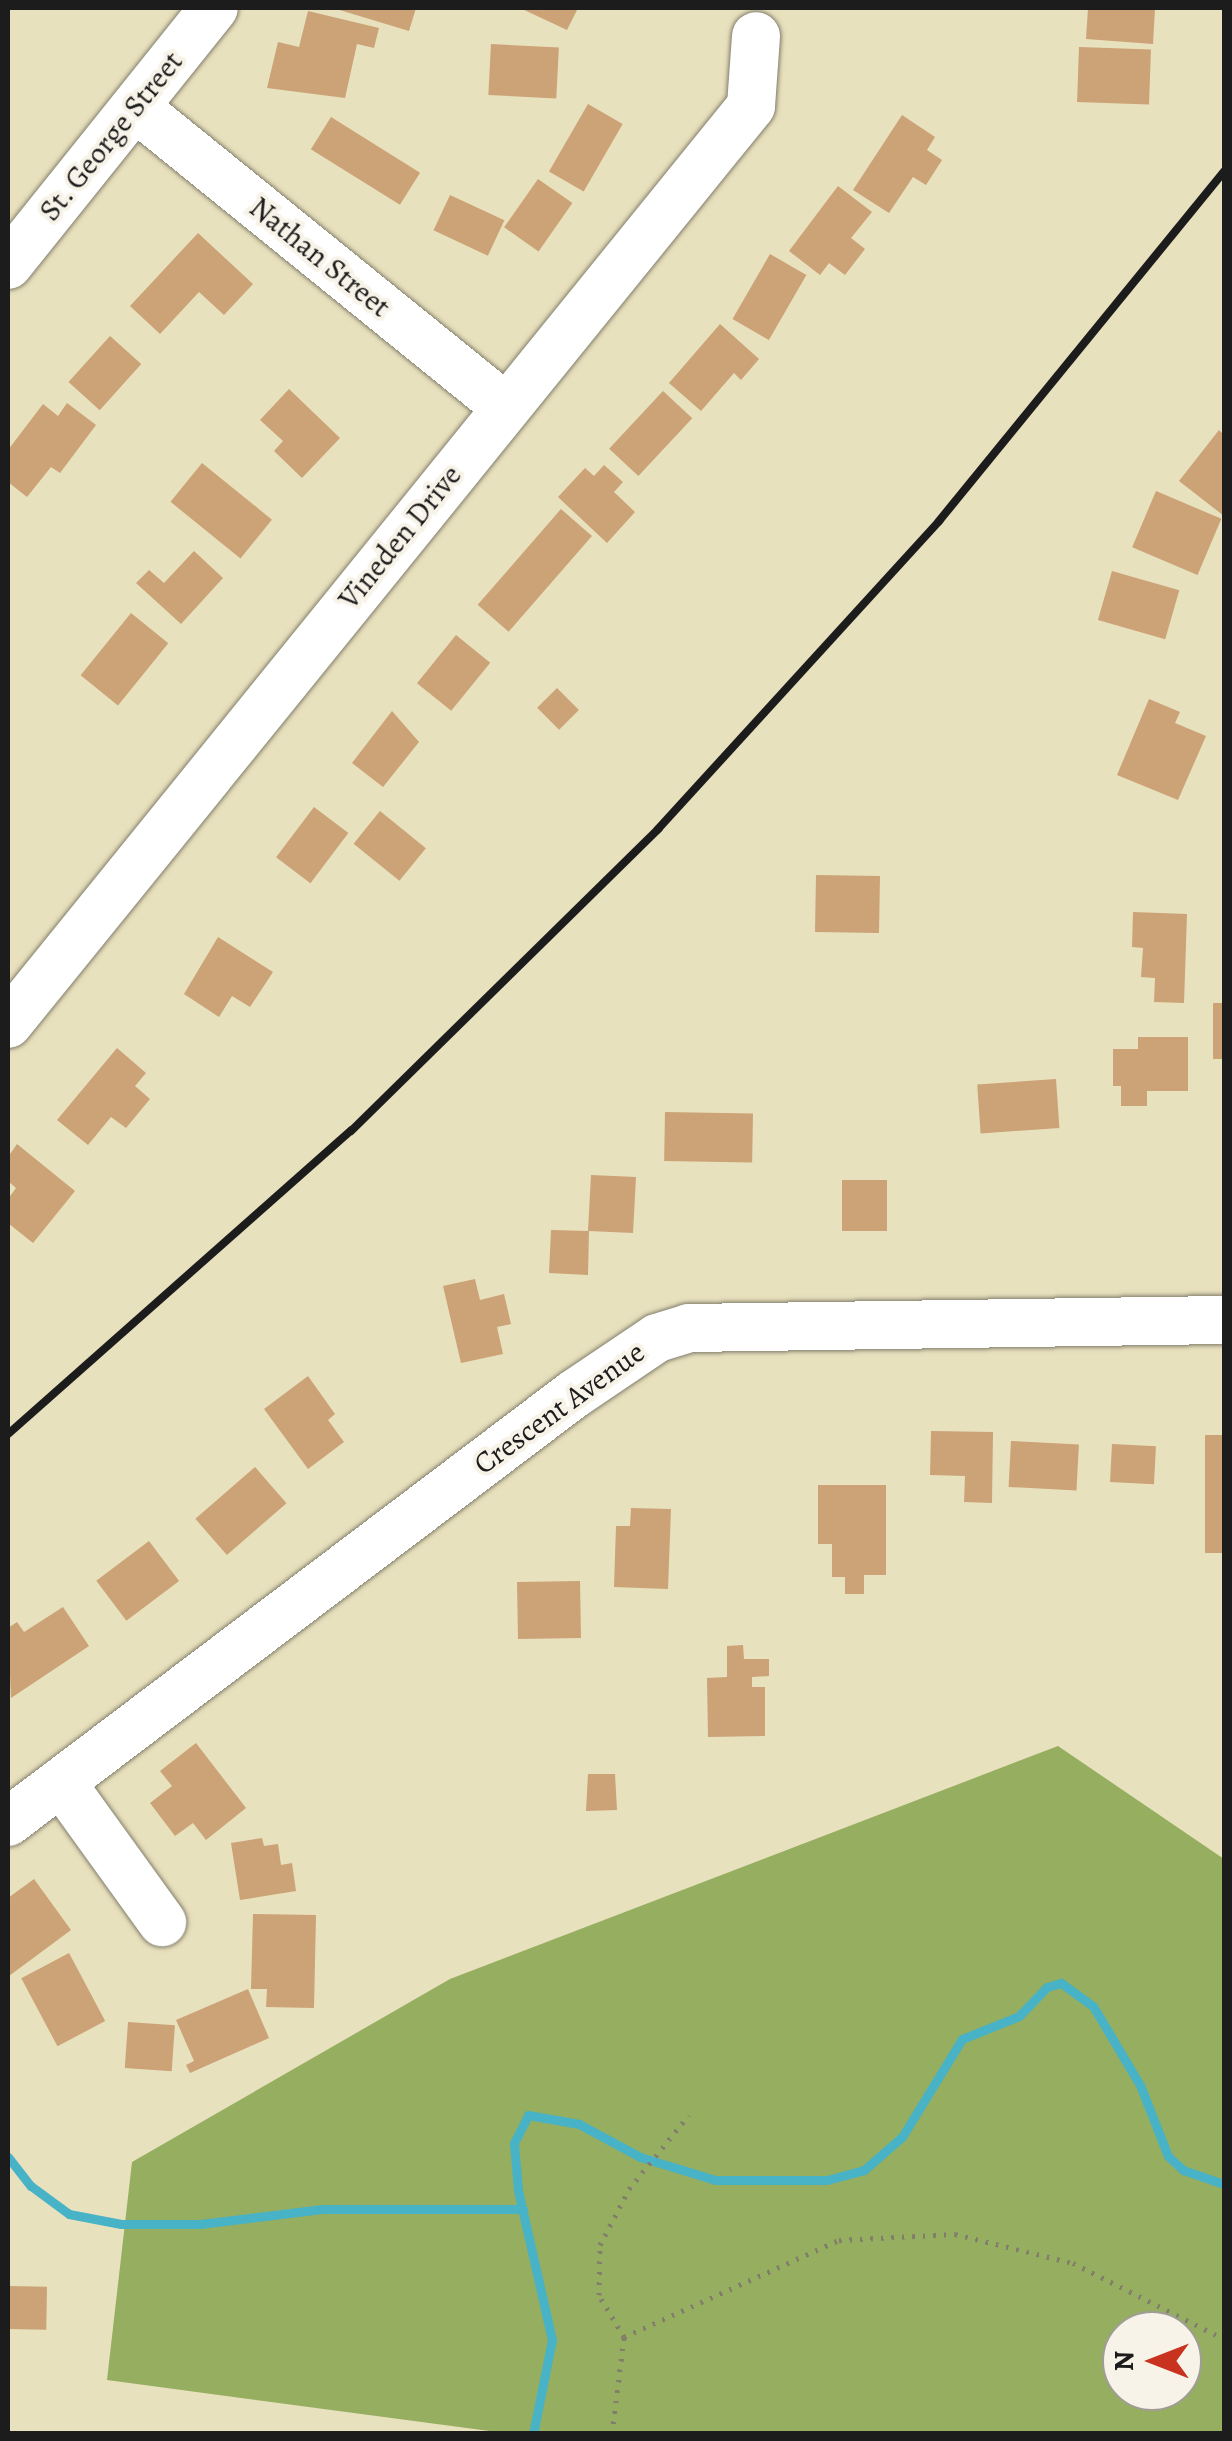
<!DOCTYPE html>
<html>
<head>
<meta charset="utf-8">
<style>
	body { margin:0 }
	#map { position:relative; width:1232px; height:2441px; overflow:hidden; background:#e8e1bd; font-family:Alegreya,serif }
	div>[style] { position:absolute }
	.forest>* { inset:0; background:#96ae60 }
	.stream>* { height:9px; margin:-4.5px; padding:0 4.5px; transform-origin:4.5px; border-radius:4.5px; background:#48b2c6 }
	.building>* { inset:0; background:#cca277; transform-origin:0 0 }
	.path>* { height:5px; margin-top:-2.5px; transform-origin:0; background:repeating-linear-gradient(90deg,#827e6c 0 2.5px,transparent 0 10.5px) }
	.roads { filter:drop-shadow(0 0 2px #827e6c) drop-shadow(0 0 2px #827e6c) }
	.minor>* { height:48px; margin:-24px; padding:0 24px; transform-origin:24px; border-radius:24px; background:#fff }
	.rail>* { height:8px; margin:-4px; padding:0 4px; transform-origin:4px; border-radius:4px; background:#1c1c1c }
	span { translate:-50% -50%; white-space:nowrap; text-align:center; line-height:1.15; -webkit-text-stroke:8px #f7f3e8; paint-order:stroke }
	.street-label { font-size:30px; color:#1c1c1c }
	.frame { position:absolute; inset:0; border:10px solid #1c1c1c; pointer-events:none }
	.north { position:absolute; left:1102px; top:2311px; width:100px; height:100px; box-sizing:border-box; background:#f7f3e8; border:2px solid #9f9d96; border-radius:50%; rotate:270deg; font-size:28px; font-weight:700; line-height:40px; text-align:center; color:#1c1c1c }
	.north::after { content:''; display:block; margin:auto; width:35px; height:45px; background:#c8321e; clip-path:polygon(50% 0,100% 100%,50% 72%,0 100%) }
</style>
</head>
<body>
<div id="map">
	<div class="forest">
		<div style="clip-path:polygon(evenodd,1058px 1746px,1224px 1859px,1224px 2433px,511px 2434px,107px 2380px,132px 2162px,450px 1979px,1058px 1746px,1122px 2331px,1182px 2331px,1182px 2391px,1122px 2391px,1122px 2331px)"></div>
	</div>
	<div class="stream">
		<div style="left:8px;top:2157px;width:37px;rotate:52deg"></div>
		<div style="left:31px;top:2186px;width:47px;rotate:36.4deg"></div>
		<div style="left:69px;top:2214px;width:53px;rotate:10.9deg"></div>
		<div style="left:121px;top:2224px;width:79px"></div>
		<div style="left:200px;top:2224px;width:123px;rotate:-7deg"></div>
		<div style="left:322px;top:2209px;width:201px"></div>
		<div style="left:533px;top:2434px;width:96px;rotate:-78.6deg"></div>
		<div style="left:552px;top:2340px;width:154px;rotate:-102.8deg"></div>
		<div style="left:518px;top:2190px;width:47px;rotate:-94.9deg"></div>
		<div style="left:514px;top:2143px;width:31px;rotate:-63deg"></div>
		<div style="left:528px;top:2115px;width:52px;rotate:10deg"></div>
		<div style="left:579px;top:2124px;width:69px;rotate:28.4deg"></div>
		<div style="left:640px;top:2157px;width:78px;rotate:17deg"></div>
		<div style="left:715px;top:2180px;width:112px"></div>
		<div style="left:827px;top:2180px;width:38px;rotate:-15deg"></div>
		<div style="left:864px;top:2170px;width:50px;rotate:-41deg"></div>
		<div style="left:902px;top:2137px;width:115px;rotate:-58.5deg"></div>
		<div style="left:962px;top:2039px;width:61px;rotate:-22deg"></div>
		<div style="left:1019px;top:2016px;width:40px;rotate:-46deg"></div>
		<div style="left:1047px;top:1987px;width:15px;rotate:-16deg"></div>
		<div style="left:1061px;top:1983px;width:39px;rotate:36deg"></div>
		<div style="left:1093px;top:2006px;width:92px;rotate:59.3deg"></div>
		<div style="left:1140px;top:2085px;width:76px;rotate:68.5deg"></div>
		<div style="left:1168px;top:2156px;width:21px;rotate:43deg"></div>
		<div style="left:1183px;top:2170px;width:43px;rotate:18.9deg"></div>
	</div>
	<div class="building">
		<div style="clip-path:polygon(333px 8px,416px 8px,409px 31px)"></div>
		<div style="clip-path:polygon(520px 8px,578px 8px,567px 30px)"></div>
		<div style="clip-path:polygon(1088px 8px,1155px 8px,1153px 44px,1086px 39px)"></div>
		<div style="clip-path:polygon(308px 11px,379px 28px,374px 48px,357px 44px,345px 98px,267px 88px,278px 42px,299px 47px)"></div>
		<div style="left:491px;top:44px;width:68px;height:51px;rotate:3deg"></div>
		<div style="left:1079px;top:47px;width:72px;height:55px;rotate:2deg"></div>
		<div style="left:588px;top:104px;width:40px;height:78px;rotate:30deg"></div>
		<div style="clip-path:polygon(902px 115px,935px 137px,927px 150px,942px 160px,926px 185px,913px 177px,889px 213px,853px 190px)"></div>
		<div style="left:331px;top:117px;width:105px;height:38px;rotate:32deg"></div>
		<div style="left:538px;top:179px;width:42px;height:59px;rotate:35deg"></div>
		<div style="clip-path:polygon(838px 186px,872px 212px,851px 238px,865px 249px,845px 275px,829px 263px,820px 275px,789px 251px)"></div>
		<div style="left:450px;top:195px;width:60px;height:39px;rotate:25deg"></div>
		<div style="clip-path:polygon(198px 233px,253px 284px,224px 315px,199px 292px,160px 334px,130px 306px)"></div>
		<div style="left:770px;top:254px;width:42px;height:75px;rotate:30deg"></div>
		<div style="clip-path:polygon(720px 324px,759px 359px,741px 380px,734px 373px,701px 411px,669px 383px)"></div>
		<div style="left:110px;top:336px;width:42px;height:62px;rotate:42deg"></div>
		<div style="clip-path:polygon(289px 389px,340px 438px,302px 478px,274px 451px,283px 441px,260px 420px)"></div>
		<div style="left:663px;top:391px;width:40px;height:79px;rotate:43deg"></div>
		<div style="clip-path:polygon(67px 403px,96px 425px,60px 473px,51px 467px,27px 497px,8px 482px,8px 450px,43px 404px,58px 416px)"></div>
		<div style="clip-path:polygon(1219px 430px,1224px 435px,1224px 516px,1179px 481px)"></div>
		<div style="left:202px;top:463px;width:90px;height:50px;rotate:39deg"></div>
		<div style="clip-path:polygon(604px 465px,623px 482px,614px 492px,635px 512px,607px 543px,558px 497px,585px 468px,594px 476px)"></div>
		<div style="left:1156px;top:491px;width:71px;height:61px;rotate:23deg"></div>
		<div style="left:561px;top:509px;width:41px;height:127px;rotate:41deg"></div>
		<div style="clip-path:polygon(194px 551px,223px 578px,181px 624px,136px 583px,149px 570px,164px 583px)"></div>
		<div style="left:1112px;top:571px;width:70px;height:51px;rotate:16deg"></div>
		<div style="left:131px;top:613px;width:48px;height:80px;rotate:39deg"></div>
		<div style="left:456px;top:635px;width:44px;height:62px;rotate:39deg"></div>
		<div style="left:557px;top:688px;width:31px;height:28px;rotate:45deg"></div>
		<div style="clip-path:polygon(1149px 699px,1180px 712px,1175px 723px,1206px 736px,1178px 800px,1117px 775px)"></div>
		<div style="clip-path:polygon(392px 711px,419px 742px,383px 787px,352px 763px)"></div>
		<div style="left:314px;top:807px;width:43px;height:63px;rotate:37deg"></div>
		<div style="left:380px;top:811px;width:59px;height:42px;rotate:39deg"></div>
		<div style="left:816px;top:875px;width:64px;height:57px;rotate:1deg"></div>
		<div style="clip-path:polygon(1133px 912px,1187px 914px,1184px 1003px,1154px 1002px,1155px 978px,1141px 977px,1143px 948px,1132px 947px)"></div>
		<div style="clip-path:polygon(218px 937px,273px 972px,250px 1007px,232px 996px,219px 1017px,184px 994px)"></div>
		<div style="left:1213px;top:1003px;width:11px;height:56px"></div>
		<div style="clip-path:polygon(1138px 1037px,1188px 1037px,1188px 1091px,1147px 1091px,1147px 1106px,1121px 1106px,1121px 1086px,1113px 1086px,1113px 1049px,1138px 1049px)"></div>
		<div style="clip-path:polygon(117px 1048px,146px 1073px,135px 1086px,150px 1099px,126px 1128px,111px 1117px,88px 1145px,57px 1120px)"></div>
		<div style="left:1056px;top:1079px;width:49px;height:79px;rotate:86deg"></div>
		<div style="left:665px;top:1112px;width:88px;height:49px;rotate:1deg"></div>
		<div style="clip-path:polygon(17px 1144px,75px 1191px,33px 1243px,8px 1223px,8px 1199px,16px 1188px,8px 1181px,8px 1157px)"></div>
		<div style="clip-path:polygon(591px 1175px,636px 1177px,633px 1233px,589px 1231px,588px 1275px,549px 1273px,551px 1230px,588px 1231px)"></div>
		<div style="left:887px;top:1180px;width:51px;height:45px;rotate:90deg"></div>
		<div style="clip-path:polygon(475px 1279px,480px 1300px,504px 1294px,511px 1324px,497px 1327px,503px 1354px,461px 1363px,443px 1286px)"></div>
		<div style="clip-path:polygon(308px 1376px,335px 1414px,328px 1420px,344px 1442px,308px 1469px,264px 1409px)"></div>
		<div style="clip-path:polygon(931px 1431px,993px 1432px,992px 1503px,964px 1502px,965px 1476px,930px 1475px)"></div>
		<div style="left:1205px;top:1435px;width:19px;height:118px"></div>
		<div style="left:1011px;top:1441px;width:68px;height:46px;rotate:3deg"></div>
		<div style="left:1112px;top:1444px;width:44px;height:38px;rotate:3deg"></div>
		<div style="left:255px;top:1467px;width:48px;height:79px;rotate:49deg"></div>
		<div style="clip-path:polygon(818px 1485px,886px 1485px,886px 1575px,864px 1575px,864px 1594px,845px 1594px,845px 1577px,832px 1577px,832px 1544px,818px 1544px)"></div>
		<div style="clip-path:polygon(631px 1508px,671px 1509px,668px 1589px,614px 1587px,616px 1526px,630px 1526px)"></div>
		<div style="left:149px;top:1541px;width:50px;height:66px;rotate:53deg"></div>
		<div style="left:580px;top:1581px;width:57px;height:63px;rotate:89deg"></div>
		<div style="clip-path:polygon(63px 1607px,89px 1646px,11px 1698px,8px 1628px,17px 1622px,24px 1632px)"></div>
		<div style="clip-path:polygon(743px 1645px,744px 1659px,769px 1659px,769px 1676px,752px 1677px,752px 1687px,765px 1687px,765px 1736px,708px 1737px,707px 1678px,727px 1677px,727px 1646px)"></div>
		<div style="clip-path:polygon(196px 1743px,246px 1808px,206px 1840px,193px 1823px,175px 1836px,150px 1803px,172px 1786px,160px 1771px)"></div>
		<div style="clip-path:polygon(588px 1774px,615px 1774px,617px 1810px,586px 1811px)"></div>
		<div style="clip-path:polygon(262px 1838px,264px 1846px,278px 1844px,281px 1865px,292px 1863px,296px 1891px,240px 1900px,231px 1843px)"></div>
		<div style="clip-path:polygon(34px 1879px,71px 1930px,9px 1976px,8px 1898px)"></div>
		<div style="clip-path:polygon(253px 1914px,316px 1915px,314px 2008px,266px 2007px,267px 1989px,251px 1989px)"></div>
		<div style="left:69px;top:1953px;width:77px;height:54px;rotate:62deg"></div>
		<div style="clip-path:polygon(248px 1989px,269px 2038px,190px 2073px,186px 2065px,194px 2061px,176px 2020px)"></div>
		<div style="left:128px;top:2022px;width:47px;height:46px;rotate:4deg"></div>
		<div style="left:8px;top:2286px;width:39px;height:43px;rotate:1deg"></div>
	</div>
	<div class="path">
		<div style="left:624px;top:2337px;width:49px;rotate:-120.8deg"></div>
		<div style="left:599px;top:2295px;width:50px;rotate:-88.9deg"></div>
		<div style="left:600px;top:2245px;width:63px;rotate:-62.6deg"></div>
		<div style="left:629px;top:2189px;width:95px;rotate:-51deg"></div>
		<div style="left:612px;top:2434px;width:98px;rotate:-82.9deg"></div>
		<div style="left:624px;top:2337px;width:236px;rotate:-24.3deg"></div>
		<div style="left:839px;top:2240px;width:116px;rotate:-3deg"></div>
		<div style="left:955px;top:2234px;width:122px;rotate:13.8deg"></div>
		<div style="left:1073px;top:2263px;width:169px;rotate:26.7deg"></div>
	</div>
	<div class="roads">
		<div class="minor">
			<div style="left:135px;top:107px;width:476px;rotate:39deg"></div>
			<div style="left:8px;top:265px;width:329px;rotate:-51.3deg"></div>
			<div style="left:8px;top:1024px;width:1181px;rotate:-51.01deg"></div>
			<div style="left:751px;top:106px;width:70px;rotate:-85.9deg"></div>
			<div style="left:61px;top:1782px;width:173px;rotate:54.2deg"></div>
			<div style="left:8px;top:1822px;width:710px;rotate:-37.1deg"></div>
			<div style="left:574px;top:1394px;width:100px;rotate:-34deg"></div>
			<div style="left:657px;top:1338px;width:34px;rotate:-17deg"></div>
			<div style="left:689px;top:1328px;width:535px;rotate:-0.86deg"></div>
		</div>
	</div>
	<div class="rail">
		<div style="left:8px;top:1434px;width:458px;rotate:-41.5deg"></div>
		<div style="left:351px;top:1131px;width:431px;rotate:-44.5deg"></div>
		<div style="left:658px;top:829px;width:417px;rotate:-47.6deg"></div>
		<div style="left:939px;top:521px;width:451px;rotate:-50.8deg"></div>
	</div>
	<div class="street-label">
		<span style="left:111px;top:136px;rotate:-51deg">St. George Street</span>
		<span style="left:320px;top:257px;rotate:39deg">Nathan Street</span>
		<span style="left:400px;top:537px;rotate:-51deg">Vineden Drive</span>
		<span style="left:559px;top:1408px;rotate:-36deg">Crescent Avenue</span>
	</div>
	<div class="frame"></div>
	<div class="north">N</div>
</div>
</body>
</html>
